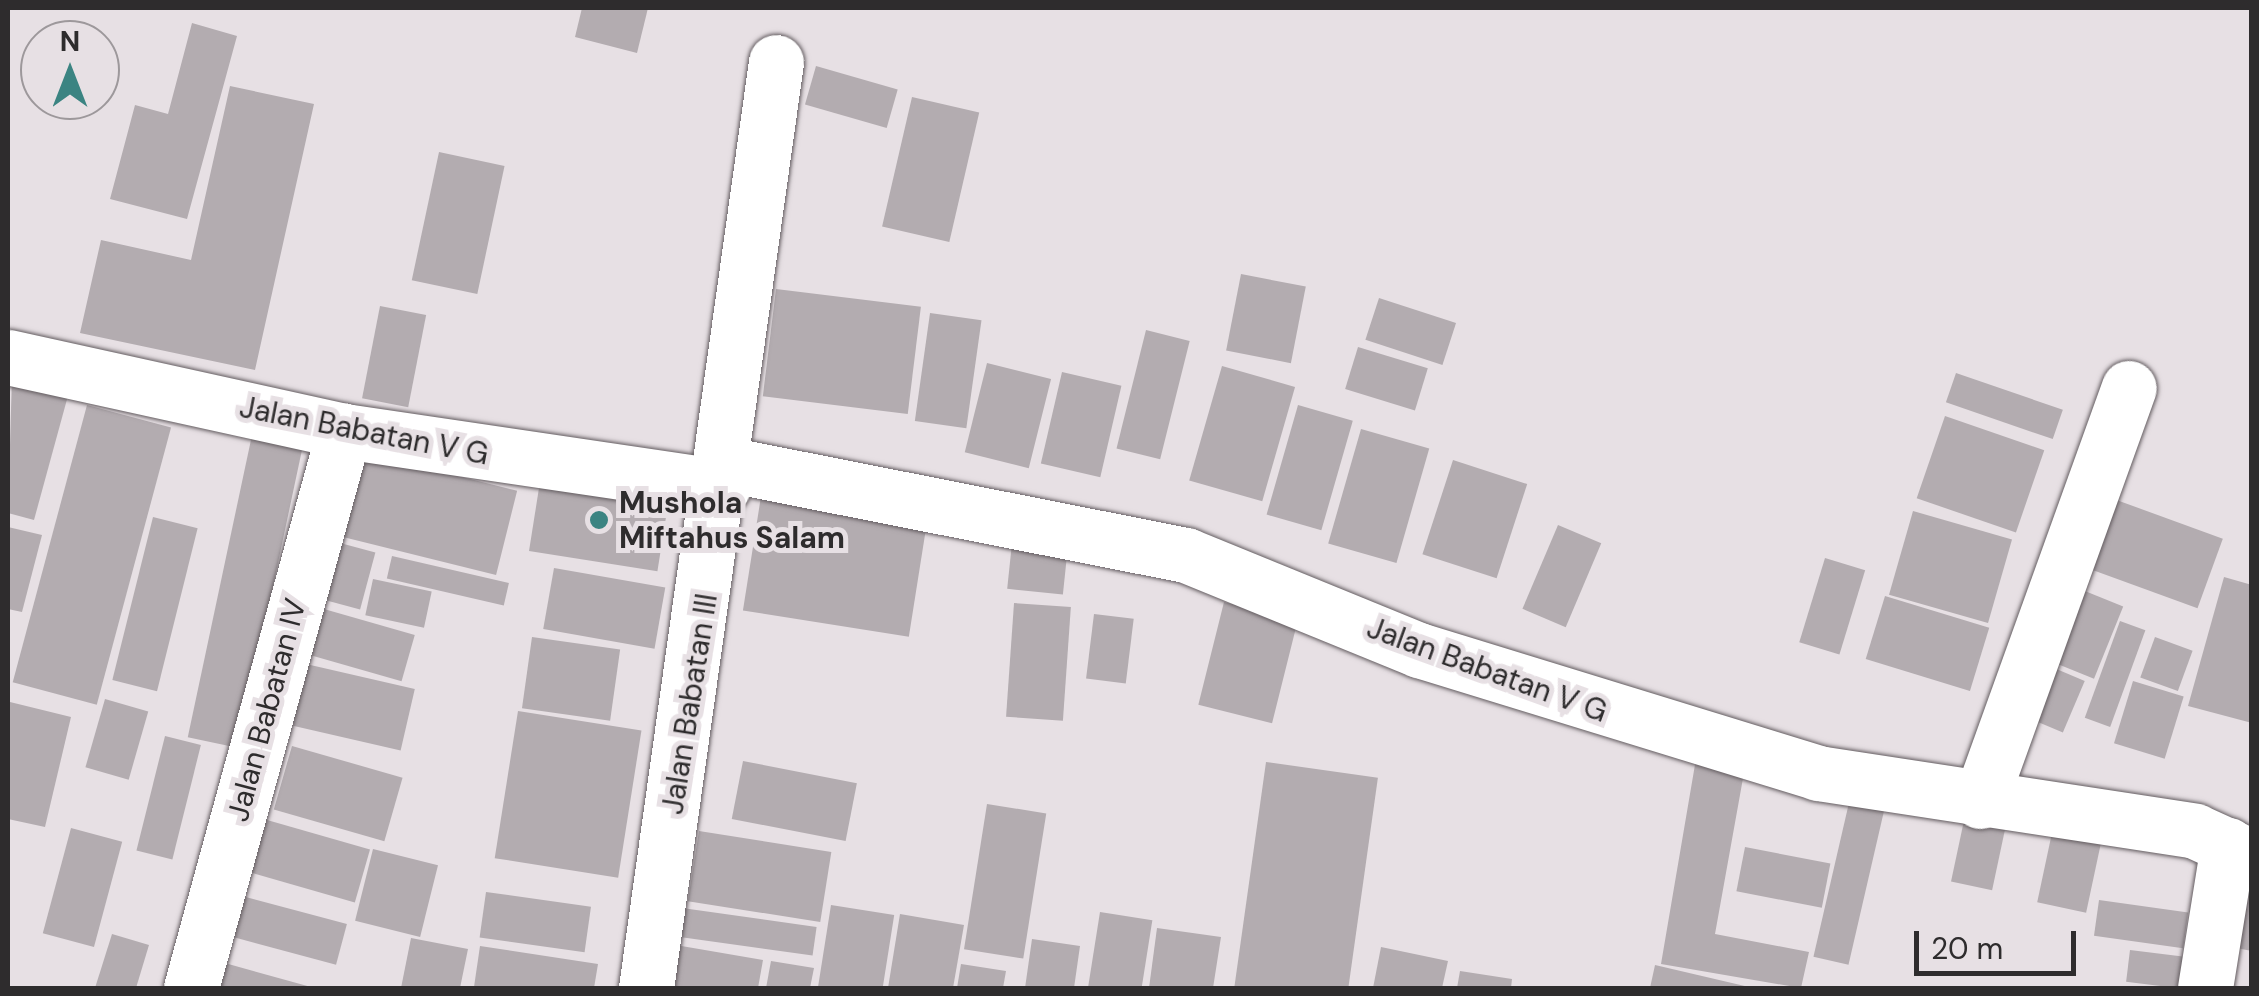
<!DOCTYPE html>
<html>
<head>
<meta charset="utf-8">
<style>
	body { margin:0 }
	#map { position:relative; width:2259px; height:996px; overflow:hidden; background:#e7e0e4; font-family:"DM Sans",sans-serif }
	div>[style] { position:absolute }
	.building>* { inset:0; background:#b3acb0; transform-origin:0 0 }
	.roads { filter:drop-shadow(0 0 2px #635c60) drop-shadow(0 0 2px #635c60) }
	.minor>* { height:55px; margin:-27.5px; padding:0 27.5px; transform-origin:27.5px; border-radius:27.5px; background:#fff }
	.dots>* { width:28px; height:28px; translate:-50% -50%; box-sizing:border-box; border:5px solid #e7e0e4; border-radius:50% }
	span { translate:-50% -50%; white-space:nowrap; text-align:center; line-height:1.15; -webkit-text-stroke:10px #e7e0e4; paint-order:stroke }
	.street-label { font-size:30px; color:#2e2c2d }
	.poi-label { font-size:30px; color:#2e2c2d; font-weight:700 }
	.left { translate:0 -50%; text-align:left }
	.frame { position:absolute; inset:0; border:10px solid #2e2c2d; pointer-events:none }
	.north { position:absolute; left:20px; top:20px; width:100px; height:100px; box-sizing:border-box; background:#e7e0e4; border:2px solid #9d989b; border-radius:50%; rotate:0deg; font-size:28px; font-weight:700; line-height:40px; text-align:center; color:#2e2c2d }
	.north::after { content:''; display:block; margin:auto; width:35px; height:45px; background:#3b8482; clip-path:polygon(50% 0,100% 100%,50% 72%,0 100%) }
	.scale { position:absolute; left:1914px; top:931px; width:162px; height:45px; box-sizing:border-box; border:5px solid #2e2c2d; border-top:0; padding-left:12px; font-size:30px; line-height:35px; white-space:nowrap; color:#2e2c2d; -webkit-text-stroke:8px #e7e0e4; paint-order:stroke }
</style>
</head>
<body>
<div id="map">
	<div class="building">
		<div style="clip-path:polygon(582px 8px,648px 8px,637px 53px,575px 37px)"></div>
		<div style="clip-path:polygon(192px 23px,237px 36px,187px 219px,110px 199px,135px 105px,168px 114px)"></div>
		<div style="left:816px;top:66px;width:85px;height:40px;rotate:16deg"></div>
		<div style="clip-path:polygon(230px 86px,314px 104px,255px 370px,80px 333px,101px 240px,191px 260px)"></div>
		<div style="left:912px;top:97px;width:69px;height:133px;rotate:13deg"></div>
		<div style="left:439px;top:152px;width:67px;height:131px;rotate:12deg"></div>
		<div style="left:1241px;top:274px;width:66px;height:78px;rotate:11deg"></div>
		<div style="left:776px;top:289px;width:146px;height:108px;rotate:7deg"></div>
		<div style="left:1379px;top:298px;width:81px;height:44px;rotate:18deg"></div>
		<div style="left:380px;top:306px;width:47px;height:94px;rotate:11deg"></div>
		<div style="left:930px;top:313px;width:52px;height:109px;rotate:8deg"></div>
		<div style="left:1146px;top:330px;width:45px;height:122px;rotate:14deg"></div>
		<div style="left:1358px;top:347px;width:73px;height:44px;rotate:17deg"></div>
		<div style="left:987px;top:363px;width:66px;height:92px;rotate:14deg"></div>
		<div style="left:1222px;top:366px;width:76px;height:119px;rotate:16deg"></div>
		<div style="left:1062px;top:372px;width:61px;height:94px;rotate:13deg"></div>
		<div style="left:1956px;top:373px;width:113px;height:31px;rotate:19deg"></div>
		<div style="clip-path:polygon(12px 376px,69px 392px,34px 520px,8px 513px)"></div>
		<div style="left:87px;top:405px;width:87px;height:287px;rotate:15deg"></div>
		<div style="left:1298px;top:405px;width:57px;height:114px;rotate:16deg"></div>
		<div style="left:1945px;top:416px;width:105px;height:87px;rotate:19deg"></div>
		<div style="left:1361px;top:429px;width:71px;height:119px;rotate:16deg"></div>
		<div style="left:252px;top:435px;width:52px;height:309px;rotate:12deg"></div>
		<div style="left:358px;top:451px;width:164px;height:87px;rotate:14deg"></div>
		<div style="left:1453px;top:460px;width:78px;height:99px;rotate:18deg"></div>
		<div style="left:542px;top:469px;width:130px;height:83px;rotate:9deg"></div>
		<div style="left:762px;top:490px;width:168px;height:122px;rotate:9deg"></div>
		<div style="left:2111px;top:498px;width:119px;height:74px;rotate:20deg"></div>
		<div style="left:1913px;top:511px;width:103px;height:87px;rotate:16deg"></div>
		<div style="left:153px;top:517px;width:46px;height:168px;rotate:14deg"></div>
		<div style="left:1558px;top:525px;width:47px;height:91px;rotate:23deg"></div>
		<div style="clip-path:polygon(8px 527px,42px 535px,22px 612px,8px 609px)"></div>
		<div style="left:329px;top:540px;width:48px;height:59px;rotate:15deg"></div>
		<div style="left:1012px;top:543px;width:56px;height:46px;rotate:6deg"></div>
		<div style="left:392px;top:556px;width:120px;height:23px;rotate:13deg"></div>
		<div style="left:1825px;top:558px;width:42px;height:88px;rotate:17deg"></div>
		<div style="left:554px;top:568px;width:113px;height:62px;rotate:10deg"></div>
		<div style="clip-path:polygon(2224px 577px,2252px 585px,2252px 723px,2188px 706px)"></div>
		<div style="left:373px;top:579px;width:60px;height:37px;rotate:12deg"></div>
		<div style="left:2075px;top:587px;width:52px;height:78px;rotate:22deg"></div>
		<div style="left:1885px;top:596px;width:109px;height:66px;rotate:17deg"></div>
		<div style="left:1224px;top:602px;width:76px;height:106px;rotate:14deg"></div>
		<div style="left:1014px;top:603px;width:57px;height:114px;rotate:4deg"></div>
		<div style="left:310px;top:605px;width:109px;height:48px;rotate:16deg"></div>
		<div style="left:1094px;top:614px;width:40px;height:65px;rotate:7deg"></div>
		<div style="left:2120px;top:621px;width:27px;height:103px;rotate:20deg"></div>
		<div style="left:532px;top:637px;width:89px;height:72px;rotate:8deg"></div>
		<div style="left:2155px;top:637px;width:40px;height:43px;rotate:20deg"></div>
		<div style="left:293px;top:661px;width:125px;height:63px;rotate:13deg"></div>
		<div style="left:2047px;top:665px;width:41px;height:56px;rotate:23deg"></div>
		<div style="left:2133px;top:681px;width:53px;height:65px;rotate:17deg"></div>
		<div style="left:105px;top:699px;width:45px;height:71px;rotate:16deg"></div>
		<div style="clip-path:polygon(10px 702px,71px 717px,45px 827px,8px 819px)"></div>
		<div style="left:518px;top:711px;width:125px;height:149px;rotate:9deg"></div>
		<div style="left:165px;top:736px;width:37px;height:118px;rotate:14deg"></div>
		<div style="left:292px;top:746px;width:115px;height:66px;rotate:16deg"></div>
		<div style="clip-path:polygon(1698px 747px,1747px 756px,1715px 934px,1809px 952px,1801px 988px,1661px 964px)"></div>
		<div style="left:743px;top:761px;width:116px;height:59px;rotate:11deg"></div>
		<div style="left:1266px;top:762px;width:113px;height:228px;rotate:8deg"></div>
		<div style="left:1851px;top:794px;width:36px;height:167px;rotate:13deg"></div>
		<div style="left:987px;top:804px;width:60px;height:147px;rotate:9deg"></div>
		<div style="left:1966px;top:811px;width:42px;height:72px;rotate:12deg"></div>
		<div style="left:246px;top:814px;width:129px;height:55px;rotate:16deg"></div>
		<div style="left:71px;top:828px;width:53px;height:109px;rotate:15deg"></div>
		<div style="left:2053px;top:828px;width:50px;height:76px;rotate:12deg"></div>
		<div style="left:699px;top:831px;width:134px;height:71px;rotate:9deg"></div>
		<div style="left:1745px;top:847px;width:87px;height:45px;rotate:11deg"></div>
		<div style="left:373px;top:849px;width:67px;height:74px;rotate:14deg"></div>
		<div style="clip-path:polygon(2252px 866px,2252px 951px,2215px 944px)"></div>
		<div style="left:486px;top:892px;width:106px;height:46px;rotate:8deg"></div>
		<div style="left:231px;top:893px;width:120px;height:42px;rotate:15deg"></div>
		<div style="left:2099px;top:900px;width:90px;height:36px;rotate:8deg"></div>
		<div style="left:831px;top:905px;width:64px;height:84px;rotate:9deg"></div>
		<div style="left:675px;top:907px;width:143px;height:29px;rotate:8deg"></div>
		<div style="left:1100px;top:912px;width:53px;height:77px;rotate:9deg"></div>
		<div style="clip-path:polygon(900px 914px,964px 925px,953px 988px,888px 988px)"></div>
		<div style="clip-path:polygon(1157px 928px,1221px 937px,1213px 988px,1149px 988px)"></div>
		<div style="clip-path:polygon(112px 934px,149px 945px,136px 988px,95px 988px)"></div>
		<div style="clip-path:polygon(411px 938px,468px 949px,460px 988px,401px 988px)"></div>
		<div style="clip-path:polygon(1032px 939px,1080px 946px,1074px 988px,1025px 988px)"></div>
		<div style="clip-path:polygon(664px 943px,763px 960px,758px 988px,655px 988px)"></div>
		<div style="clip-path:polygon(480px 946px,598px 964px,594px 988px,474px 987px)"></div>
		<div style="clip-path:polygon(1381px 947px,1448px 961px,1442px 988px,1373px 988px)"></div>
		<div style="left:2130px;top:950px;width:55px;height:32px;rotate:7deg"></div>
		<div style="clip-path:polygon(214px 960px,311px 987px,311px 988px,205px 988px)"></div>
		<div style="clip-path:polygon(771px 961px,814px 968px,810px 988px,766px 988px)"></div>
		<div style="clip-path:polygon(961px 964px,1006px 971px,1003px 988px,957px 988px)"></div>
		<div style="clip-path:polygon(1655px 965px,1749px 987px,1749px 988px,1650px 988px)"></div>
		<div style="clip-path:polygon(1460px 971px,1512px 979px,1511px 988px,1457px 988px)"></div>
	</div>
	<div class="roads">
		<div class="minor">
			<div style="left:8px;top:357px;width:344px;rotate:12.4deg"></div>
			<div style="left:344px;top:431px;width:383px;rotate:8.4deg"></div>
			<div style="left:726px;top:464px;width:469px;rotate:11.2deg"></div>
			<div style="left:1186px;top:555px;width:252px;rotate:22.2deg"></div>
			<div style="left:1419px;top:650px;width:418px;rotate:17.1deg"></div>
			<div style="left:1818px;top:773px;width:381px;rotate:8.7deg"></div>
			<div style="left:2195px;top:831px;width:63px;rotate:24.5deg"></div>
			<div style="left:1980px;top:801px;width:439px;rotate:-70.2deg"></div>
			<div style="left:191px;top:988px;width:578px;rotate:-74.64deg"></div>
			<div style="left:646px;top:988px;width:935px;rotate:-82.01deg"></div>
			<div style="left:2205px;top:988px;width:145px;rotate:-80.9deg"></div>
		</div>
	</div>
	<div class="dots">
		<div style="left:599px;top:520px;background:#3b8482"></div>
	</div>
	<div class="street-label">
		<span style="left:364px;top:431px;rotate:11deg">Jalan Babatan V G</span>
		<span style="left:1487px;top:670px;rotate:20deg">Jalan Babatan V G</span>
		<span style="left:690px;top:704px;rotate:-81deg">Jalan Babatan III</span>
		<span style="left:267px;top:710px;rotate:-75deg">Jalan Babatan IV</span>
	</div>
	<div class="poi-label">
		<span class="left" style="left:619px;top:520px">Mushola<br>Miftahus Salam</span>
	</div>
	<div class="frame"></div>
	<div class="north">N</div>
	<div class="scale">20 m</div>
</div>
</body>
</html>
